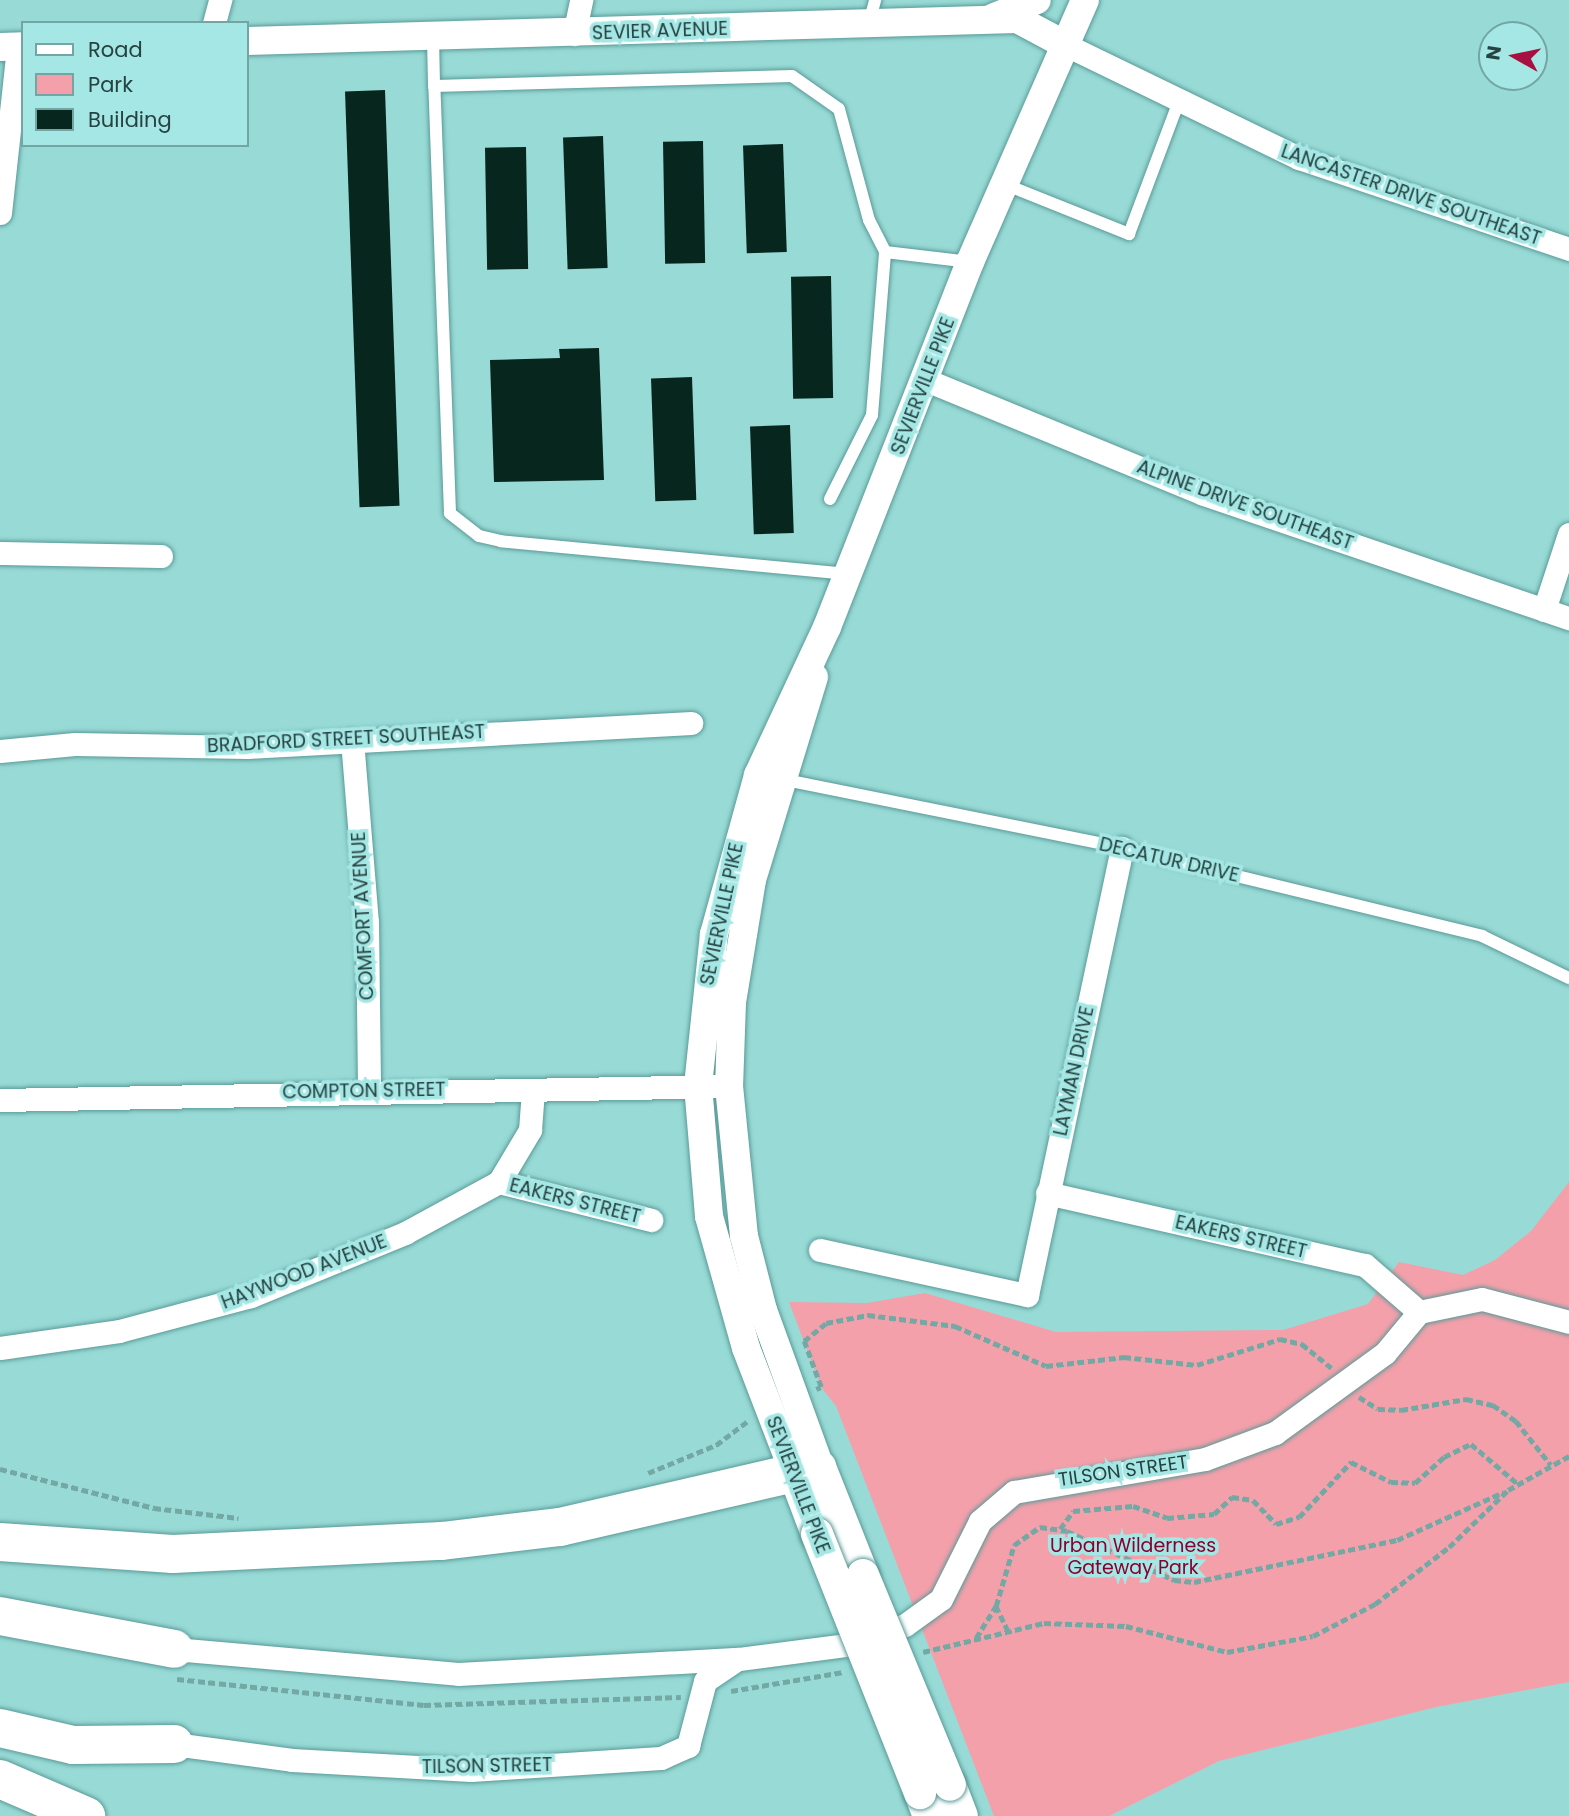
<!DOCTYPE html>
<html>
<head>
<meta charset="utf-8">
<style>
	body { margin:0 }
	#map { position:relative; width:1569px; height:1816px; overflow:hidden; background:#98dad6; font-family:Poppins,sans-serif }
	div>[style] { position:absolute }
	.green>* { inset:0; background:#f4a0aa }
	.building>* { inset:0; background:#07261e; transform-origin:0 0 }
	.path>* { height:4.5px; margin-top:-2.25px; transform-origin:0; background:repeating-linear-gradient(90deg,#73a8a5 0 7px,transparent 0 10.5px) }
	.roads { filter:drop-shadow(0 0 2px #5a9b98) drop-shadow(0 0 2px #5a9b98) }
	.service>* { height:12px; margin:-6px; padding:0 6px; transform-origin:6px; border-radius:6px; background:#fff }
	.minor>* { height:23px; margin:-11.5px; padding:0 11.5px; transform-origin:11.5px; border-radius:11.5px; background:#fff }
	.tertiary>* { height:28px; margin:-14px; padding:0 14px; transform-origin:14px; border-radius:14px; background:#fff }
	.secondary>* { height:32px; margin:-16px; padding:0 16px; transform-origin:16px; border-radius:16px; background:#fff }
	.motorway>* { height:38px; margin:-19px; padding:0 19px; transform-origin:19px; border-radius:19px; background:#fff }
	.bridges { filter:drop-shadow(0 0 2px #5a9b98) drop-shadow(0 0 2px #5a9b98) }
	.secondary-bridge>* { height:32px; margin:-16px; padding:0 16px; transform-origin:16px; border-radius:16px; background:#fff }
	span { translate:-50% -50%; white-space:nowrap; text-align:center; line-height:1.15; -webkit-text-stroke:7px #a4e7e4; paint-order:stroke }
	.street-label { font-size:19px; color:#264241 }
	.park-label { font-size:19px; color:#880030 }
	.legend { position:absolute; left:21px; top:21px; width:228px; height:126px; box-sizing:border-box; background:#a4e7e4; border:2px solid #72a5a3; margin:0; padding:9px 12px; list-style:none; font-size:21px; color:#264241 }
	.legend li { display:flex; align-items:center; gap:14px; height:35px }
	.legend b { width:35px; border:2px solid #72a5a3 }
	.north { position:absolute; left:1478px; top:21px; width:70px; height:70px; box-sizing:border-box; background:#a4e7e4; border:2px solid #72a5a3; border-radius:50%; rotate:279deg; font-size:19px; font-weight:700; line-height:28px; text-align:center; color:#264241 }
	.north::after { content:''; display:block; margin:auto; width:24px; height:32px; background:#a71040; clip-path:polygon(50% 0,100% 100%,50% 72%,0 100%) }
</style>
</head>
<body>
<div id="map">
	<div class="green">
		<div style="clip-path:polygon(1569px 1182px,1569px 1682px,1436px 1707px,1219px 1761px,1109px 1816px,994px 1816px,836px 1406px,821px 1387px,789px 1302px,867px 1303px,925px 1293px,1056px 1332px,1283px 1330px,1368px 1304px,1399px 1262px,1463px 1275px,1495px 1260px,1531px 1231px)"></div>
	</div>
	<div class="building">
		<div style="left:385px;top:90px;width:416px;height:40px;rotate:88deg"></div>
		<div style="left:603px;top:136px;width:132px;height:40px;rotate:88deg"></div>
		<div style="left:703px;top:141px;width:122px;height:40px;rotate:89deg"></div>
		<div style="left:783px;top:144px;width:108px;height:40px;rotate:88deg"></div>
		<div style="left:526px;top:147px;width:122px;height:41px;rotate:89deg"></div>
		<div style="left:831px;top:276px;width:122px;height:40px;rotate:89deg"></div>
		<div style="clip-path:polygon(599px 348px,604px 480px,494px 482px,490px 360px,560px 358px,559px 349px)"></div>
		<div style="left:692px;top:377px;width:123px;height:41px;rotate:88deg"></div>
		<div style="left:790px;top:425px;width:108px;height:40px;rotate:88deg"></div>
	</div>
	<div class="path">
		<div style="left:816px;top:1389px;width:5px;rotate:-22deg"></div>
		<div style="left:821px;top:1387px;width:49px;rotate:-110.3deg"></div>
		<div style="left:804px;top:1341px;width:28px;rotate:-39deg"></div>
		<div style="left:826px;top:1323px;width:43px;rotate:-10.8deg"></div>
		<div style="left:868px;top:1315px;width:88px;rotate:7.2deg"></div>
		<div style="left:955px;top:1326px;width:99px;rotate:23.7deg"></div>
		<div style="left:1046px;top:1366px;width:79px;rotate:-6.6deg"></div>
		<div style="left:1124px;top:1357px;width:73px;rotate:6.3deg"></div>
		<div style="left:1197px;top:1365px;width:87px;rotate:-17.4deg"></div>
		<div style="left:1280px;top:1339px;width:23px;rotate:13deg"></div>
		<div style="left:1302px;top:1344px;width:38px;rotate:39deg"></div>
		<div style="left:1359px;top:1397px;width:22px;rotate:32deg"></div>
		<div style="left:1378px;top:1409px;width:23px;rotate:2deg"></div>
		<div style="left:1401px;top:1410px;width:66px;rotate:-9.6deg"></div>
		<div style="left:1466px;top:1399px;width:28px;rotate:13deg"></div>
		<div style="left:1493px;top:1405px;width:28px;rotate:35deg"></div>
		<div style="left:1516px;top:1421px;width:56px;rotate:51.5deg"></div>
		<div style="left:0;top:1469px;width:159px;rotate:14.2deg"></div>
		<div style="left:154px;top:1508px;width:85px;rotate:6.8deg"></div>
		<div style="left:648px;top:1473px;width:74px;rotate:-22.4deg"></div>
		<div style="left:716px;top:1445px;width:40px;rotate:-37deg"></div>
		<div style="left:1060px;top:1529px;width:22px;rotate:-54deg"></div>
		<div style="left:1073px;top:1511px;width:60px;rotate:-4.8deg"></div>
		<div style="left:1133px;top:1506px;width:36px;rotate:19deg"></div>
		<div style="left:1167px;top:1518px;width:47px;rotate:-4.9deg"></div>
		<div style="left:1214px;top:1514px;width:25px;rotate:-43deg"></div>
		<div style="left:1232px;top:1497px;width:21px;rotate:8deg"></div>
		<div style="left:1253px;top:1500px;width:33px;rotate:46deg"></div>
		<div style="left:1276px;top:1524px;width:24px;rotate:-17deg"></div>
		<div style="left:1299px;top:1517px;width:76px;rotate:-46.6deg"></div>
		<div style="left:1351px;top:1462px;width:45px;rotate:26.6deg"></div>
		<div style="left:1391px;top:1482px;width:24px;rotate:2deg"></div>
		<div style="left:1415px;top:1483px;width:39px;rotate:-42deg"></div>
		<div style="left:1444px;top:1457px;width:30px;rotate:-26deg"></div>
		<div style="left:1471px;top:1444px;width:62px;rotate:40.4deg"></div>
		<div style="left:996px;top:1606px;width:28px;rotate:64deg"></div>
		<div style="left:976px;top:1638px;width:38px;rotate:-58deg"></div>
		<div style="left:996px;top:1606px;width:64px;rotate:-73.6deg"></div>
		<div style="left:1014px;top:1545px;width:32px;rotate:-35deg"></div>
		<div style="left:1040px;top:1527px;width:27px;rotate:8deg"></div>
		<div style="left:1067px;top:1531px;width:118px;rotate:24.6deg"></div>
		<div style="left:1174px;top:1580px;width:20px;rotate:6deg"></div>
		<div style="left:1194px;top:1582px;width:207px;rotate:-11.7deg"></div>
		<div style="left:1397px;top:1540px;width:117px;rotate:-24.2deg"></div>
		<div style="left:923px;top:1652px;width:124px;rotate:-13.5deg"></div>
		<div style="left:1044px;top:1623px;width:82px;rotate:2.1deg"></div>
		<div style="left:1126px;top:1626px;width:104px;rotate:14.4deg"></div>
		<div style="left:1227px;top:1652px;width:87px;rotate:-10.5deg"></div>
		<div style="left:1313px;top:1636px;width:70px;rotate:-27.3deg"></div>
		<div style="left:1375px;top:1604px;width:93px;rotate:-37.6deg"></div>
		<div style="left:1449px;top:1547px;width:82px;rotate:-44deg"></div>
		<div style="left:1508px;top:1490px;width:70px;rotate:-29.1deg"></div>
		<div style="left:177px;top:1679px;width:248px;rotate:6deg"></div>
		<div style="left:424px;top:1705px;width:257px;rotate:-1.8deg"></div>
		<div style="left:731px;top:1691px;width:114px;rotate:-9.6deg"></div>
	</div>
	<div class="roads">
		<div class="service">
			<div style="left:869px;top:23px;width:24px;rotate:-75deg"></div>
			<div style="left:433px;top:37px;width:49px;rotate:88.8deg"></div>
			<div style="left:1004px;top:184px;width:135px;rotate:21.8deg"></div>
			<div style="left:1129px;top:234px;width:142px;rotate:-69.4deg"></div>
			<div style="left:830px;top:499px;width:94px;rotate:-63.4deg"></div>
			<div style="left:872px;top:415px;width:164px;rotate:-85.4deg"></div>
			<div style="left:848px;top:574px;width:349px;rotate:-174.6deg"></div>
			<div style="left:501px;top:541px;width:23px;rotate:-167deg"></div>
			<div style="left:479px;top:536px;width:37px;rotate:-142deg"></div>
			<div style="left:450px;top:513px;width:427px;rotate:-92.1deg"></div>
			<div style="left:434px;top:86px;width:358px;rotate:-1.6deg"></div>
			<div style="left:792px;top:76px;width:57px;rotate:35.1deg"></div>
			<div style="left:839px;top:109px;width:115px;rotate:74.9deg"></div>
			<div style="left:869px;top:220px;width:36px;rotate:63deg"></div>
			<div style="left:885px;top:252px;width:86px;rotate:6.7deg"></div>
			<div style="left:781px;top:779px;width:348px;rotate:11.4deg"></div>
			<div style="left:1122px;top:848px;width:371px;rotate:13.7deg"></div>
			<div style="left:1482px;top:936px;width:97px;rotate:25.8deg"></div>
		</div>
		<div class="minor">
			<div style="left:214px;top:23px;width:24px;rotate:-75deg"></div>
			<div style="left:574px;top:34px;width:35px;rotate:-78deg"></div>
			<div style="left:1066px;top:45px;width:259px;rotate:25.9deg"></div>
			<div style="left:1299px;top:158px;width:285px;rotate:18.6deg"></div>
			<div style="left:0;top:213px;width:168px;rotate:-83.8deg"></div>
			<div style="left:926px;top:380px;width:297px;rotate:22.3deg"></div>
			<div style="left:1201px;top:493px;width:389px;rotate:18.8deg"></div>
			<div style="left:0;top:553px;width:161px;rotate:1.1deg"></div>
			<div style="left:1544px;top:610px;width:80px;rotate:-71.8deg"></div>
			<div style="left:352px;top:740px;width:183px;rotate:85.3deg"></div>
			<div style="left:367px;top:922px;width:169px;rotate:89.3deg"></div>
			<div style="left:0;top:751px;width:75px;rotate:-5.3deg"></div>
			<div style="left:75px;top:744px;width:172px;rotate:1deg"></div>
			<div style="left:247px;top:747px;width:445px;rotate:-3.1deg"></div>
			<div style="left:0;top:1100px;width:729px;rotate:-1.1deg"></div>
			<div style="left:499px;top:1182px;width:157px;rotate:14deg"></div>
			<div style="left:1047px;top:1193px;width:326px;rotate:12.8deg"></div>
			<div style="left:1365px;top:1265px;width:72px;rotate:41deg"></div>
			<div style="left:820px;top:1250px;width:212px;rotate:12.3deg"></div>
			<div style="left:1027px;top:1295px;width:457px;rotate:-78deg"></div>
			<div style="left:0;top:1348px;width:120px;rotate:-8.1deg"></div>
			<div style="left:119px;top:1331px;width:137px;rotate:-14.9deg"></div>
			<div style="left:251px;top:1296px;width:166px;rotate:-22.2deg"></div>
			<div style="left:405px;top:1233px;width:107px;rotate:-28.5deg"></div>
			<div style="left:499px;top:1182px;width:61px;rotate:-59.2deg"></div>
			<div style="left:530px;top:1130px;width:40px;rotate:-85.7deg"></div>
			<div style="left:174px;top:1649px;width:285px;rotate:5deg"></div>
			<div style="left:458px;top:1674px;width:281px;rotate:-3.1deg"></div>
			<div style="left:739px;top:1659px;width:107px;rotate:-7.5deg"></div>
			<div style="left:845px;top:1645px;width:63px;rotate:-18.4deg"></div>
			<div style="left:905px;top:1625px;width:44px;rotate:-35.8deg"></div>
			<div style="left:941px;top:1599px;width:87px;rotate:-63.4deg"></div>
			<div style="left:980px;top:1521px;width:45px;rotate:-40.5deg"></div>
			<div style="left:1014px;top:1492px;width:194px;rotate:-9.8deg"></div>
			<div style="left:1205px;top:1459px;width:75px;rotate:-20.4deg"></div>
			<div style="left:1275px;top:1433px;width:136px;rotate:-36deg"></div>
			<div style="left:1385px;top:1353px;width:53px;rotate:-50.3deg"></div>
			<div style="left:1419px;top:1312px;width:64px;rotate:-11.7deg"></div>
			<div style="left:1482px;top:1299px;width:90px;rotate:14.8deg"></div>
			<div style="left:174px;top:1744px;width:119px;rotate:7.7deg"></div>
			<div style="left:292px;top:1760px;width:179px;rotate:3.2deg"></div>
			<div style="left:471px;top:1770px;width:190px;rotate:-3.6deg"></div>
			<div style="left:661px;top:1758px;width:30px;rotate:-24deg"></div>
			<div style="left:688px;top:1746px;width:67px;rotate:-75.3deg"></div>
			<div style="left:705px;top:1681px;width:37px;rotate:-34deg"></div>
		</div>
		<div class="tertiary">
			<div style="left:994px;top:17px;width:46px;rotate:-21.6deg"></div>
			<div style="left:247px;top:41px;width:770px;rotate:-1.64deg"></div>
			<div style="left:1017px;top:19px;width:55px;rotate:28deg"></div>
			<div style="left:0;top:47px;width:23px;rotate:-2deg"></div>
			<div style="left:814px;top:677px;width:212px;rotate:107deg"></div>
			<div style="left:752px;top:880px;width:124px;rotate:99.3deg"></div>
			<div style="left:732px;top:1002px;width:84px;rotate:92deg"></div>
			<div style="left:729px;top:1086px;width:151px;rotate:84.3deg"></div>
			<div style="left:744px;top:1236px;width:76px;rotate:75.6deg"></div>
			<div style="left:763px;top:1310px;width:167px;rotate:70deg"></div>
			<div style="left:794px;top:1473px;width:134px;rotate:-111deg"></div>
			<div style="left:746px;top:1348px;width:137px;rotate:-105.7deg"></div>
			<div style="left:709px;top:1216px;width:130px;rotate:-94.8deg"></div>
			<div style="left:698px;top:1086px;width:153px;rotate:-84deg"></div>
			<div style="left:714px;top:934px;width:165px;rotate:-74.5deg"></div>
			<div style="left:758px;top:775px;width:163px;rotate:-65deg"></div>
			<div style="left:827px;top:627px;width:392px;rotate:-68.6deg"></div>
			<div style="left:970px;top:262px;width:286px;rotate:-66.3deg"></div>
		</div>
		<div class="secondary">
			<div style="left:817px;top:1534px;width:65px;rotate:-110.7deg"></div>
			<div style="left:794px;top:1473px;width:27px;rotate:-13deg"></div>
			<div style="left:820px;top:1467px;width:116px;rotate:68.3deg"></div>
			<div style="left:950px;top:1785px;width:33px;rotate:69deg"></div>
			<div style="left:920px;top:1793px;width:25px;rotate:69deg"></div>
		</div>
		<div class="motorway">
			<div style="left:0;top:1542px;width:173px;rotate:4deg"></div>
			<div style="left:173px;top:1554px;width:269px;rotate:-2.8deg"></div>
			<div style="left:442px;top:1541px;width:119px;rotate:-6.8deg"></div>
			<div style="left:560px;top:1527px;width:240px;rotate:-13deg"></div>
			<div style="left:0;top:1616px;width:177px;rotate:10.7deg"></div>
			<div style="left:0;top:1728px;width:75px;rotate:13.1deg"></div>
			<div style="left:73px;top:1745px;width:101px;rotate:-0.6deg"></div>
			<div style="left:0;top:1779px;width:94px;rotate:23.3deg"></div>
		</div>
	</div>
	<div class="bridges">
		<div class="secondary-bridge">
			<div style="left:817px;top:1534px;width:279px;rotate:68.3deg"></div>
			<div style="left:863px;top:1575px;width:227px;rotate:67.5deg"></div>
		</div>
	</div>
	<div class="street-label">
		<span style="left:660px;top:31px;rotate:-2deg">SEVIER AVENUE</span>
		<span style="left:1411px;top:195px;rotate:19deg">LANCASTER DRIVE SOUTHEAST</span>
		<span style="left:923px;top:386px;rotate:-69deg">SEVIERVILLE PIKE</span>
		<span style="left:1245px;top:505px;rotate:20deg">ALPINE DRIVE SOUTHEAST</span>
		<span style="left:346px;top:739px;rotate:-3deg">BRADFORD STREET SOUTHEAST</span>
		<span style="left:1169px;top:860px;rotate:13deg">DECATUR DRIVE</span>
		<span style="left:722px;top:914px;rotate:-78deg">SEVIERVILLE PIKE</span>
		<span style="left:363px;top:916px;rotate:-93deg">COMFORT AVENUE</span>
		<span style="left:1074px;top:1071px;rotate:-78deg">LAYMAN DRIVE</span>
		<span style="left:364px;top:1091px;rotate:-1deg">COMPTON STREET</span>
		<span style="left:575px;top:1201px;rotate:14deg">EAKERS STREET</span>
		<span style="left:1241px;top:1237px;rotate:13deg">EAKERS STREET</span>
		<span style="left:304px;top:1272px;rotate:-21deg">HAYWOOD AVENUE</span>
		<span style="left:1123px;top:1471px;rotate:-8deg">TILSON STREET</span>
		<span style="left:798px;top:1485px;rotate:69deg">SEVIERVILLE PIKE</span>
		<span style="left:487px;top:1766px;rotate:-1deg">TILSON STREET</span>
	</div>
	<div class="park-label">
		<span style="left:1133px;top:1557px">Urban Wilderness<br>Gateway Park</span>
	</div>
	<ul class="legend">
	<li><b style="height:9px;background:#fff"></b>Road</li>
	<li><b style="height:19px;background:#f4a0aa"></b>Park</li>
	<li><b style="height:19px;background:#07261e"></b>Building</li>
	</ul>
	<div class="north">N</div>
</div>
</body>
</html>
